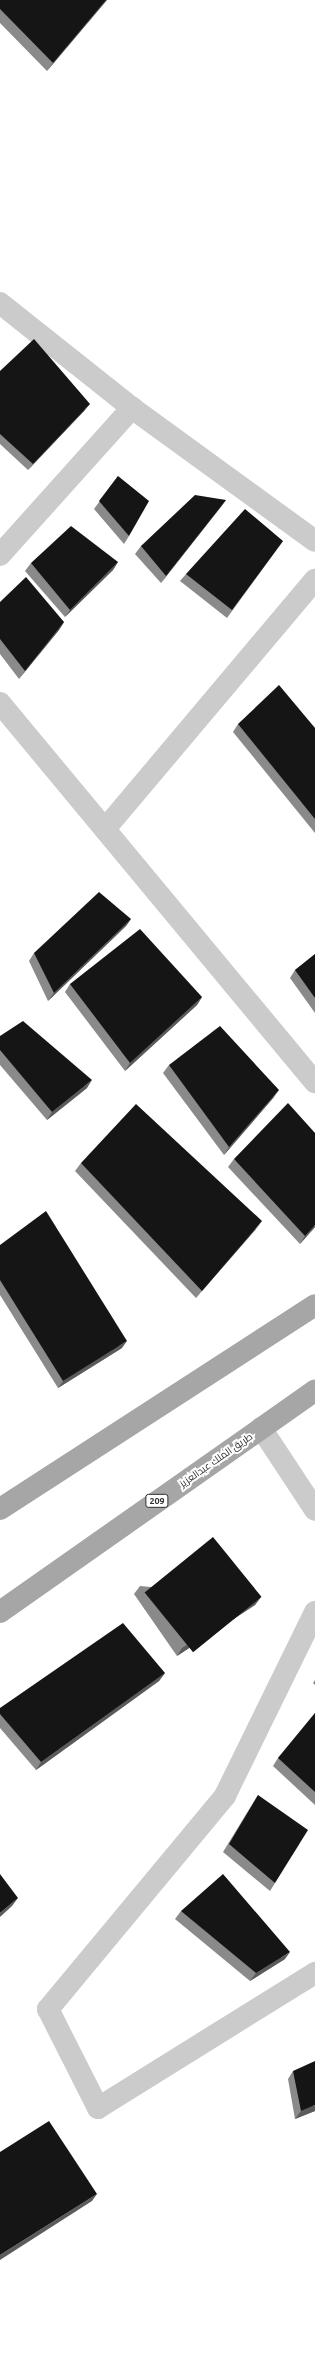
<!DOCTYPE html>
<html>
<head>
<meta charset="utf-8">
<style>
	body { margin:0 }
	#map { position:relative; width:315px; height:2374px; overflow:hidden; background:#fff; font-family:Ubuntu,Cairo,sans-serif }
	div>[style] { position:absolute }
	.street>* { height:22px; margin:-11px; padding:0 11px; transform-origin:11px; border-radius:11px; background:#cbcbcb }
	.primary>* { height:22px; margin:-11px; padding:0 11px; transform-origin:11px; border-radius:11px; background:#a6a6a6 }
	.wall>* { inset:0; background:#8a8a8a }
	.shaded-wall>* { inset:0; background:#5b5b5b }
	.building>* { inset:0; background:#151515; transform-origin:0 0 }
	span { translate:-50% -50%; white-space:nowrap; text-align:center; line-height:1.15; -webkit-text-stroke:4px #fff; paint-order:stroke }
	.shield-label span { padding:1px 3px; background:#fff; border:1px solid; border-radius:3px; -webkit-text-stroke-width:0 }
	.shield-label { font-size:9px; color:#2e2e2e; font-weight:700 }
	.street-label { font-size:10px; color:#2e2e2e }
</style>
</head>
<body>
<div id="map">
	<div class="street">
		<div style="left:0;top:303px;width:169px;rotate:38.5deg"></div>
		<div style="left:132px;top:408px;width:226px;rotate:36deg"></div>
		<div style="left:0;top:555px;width:198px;rotate:-48.1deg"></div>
		<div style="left:0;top:703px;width:493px;rotate:50.3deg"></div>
		<div style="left:105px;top:829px;width:326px;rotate:-49.9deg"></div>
		<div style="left:261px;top:1428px;width:98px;rotate:56.6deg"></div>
		<div style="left:315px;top:1612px;width:205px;rotate:116.1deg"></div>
		<div style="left:225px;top:1796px;width:277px;rotate:129.7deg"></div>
		<div style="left:48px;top:2009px;width:111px;rotate:63.2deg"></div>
		<div style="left:98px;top:2108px;width:256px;rotate:-31.9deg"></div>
	</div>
	<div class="primary">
		<div style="left:0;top:1509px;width:375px;rotate:-32.9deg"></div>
		<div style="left:0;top:1612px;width:385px;rotate:-35.1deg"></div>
	</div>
	<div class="wall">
		<div style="clip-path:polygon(0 0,107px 0,47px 71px,0 23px)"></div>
		<div style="clip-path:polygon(0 371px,85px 410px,28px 470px,0 444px)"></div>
		<div style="clip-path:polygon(118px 476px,129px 536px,124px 544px,94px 509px)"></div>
		<div style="clip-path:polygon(226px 500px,220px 508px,161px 583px,135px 554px,141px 546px)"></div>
		<div style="clip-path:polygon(283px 541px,227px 618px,180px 581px,186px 574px)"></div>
		<div style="clip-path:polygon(118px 562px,113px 570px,65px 617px,25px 571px,31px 563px)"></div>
		<div style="clip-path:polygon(0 602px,64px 622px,59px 630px,19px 679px,0 654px)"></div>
		<div style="clip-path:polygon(238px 724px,315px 728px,315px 833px,233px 732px)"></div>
		<div style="clip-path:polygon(131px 919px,126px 926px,48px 1001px,29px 961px,34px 953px)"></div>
		<div style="clip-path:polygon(315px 954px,315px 1013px,290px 978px,295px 970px)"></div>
		<div style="clip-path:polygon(70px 984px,202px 997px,197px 1005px,125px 1071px,65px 992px)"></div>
		<div style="clip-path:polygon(0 1036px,87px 1088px,47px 1120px,0 1065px)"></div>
		<div style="clip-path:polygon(169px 1065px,274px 1097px,224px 1155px,163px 1073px)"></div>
		<div style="clip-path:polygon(234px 1159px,315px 1227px,300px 1244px,228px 1167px)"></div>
		<div style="clip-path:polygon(81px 1163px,256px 1229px,196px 1298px,75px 1171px)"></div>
		<div style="clip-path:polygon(0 1245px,122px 1348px,58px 1388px,0 1295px)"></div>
		<div style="clip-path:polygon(140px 1586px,261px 1597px,255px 1605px,177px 1656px,134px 1594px)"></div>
		<div style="clip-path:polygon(165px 1673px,159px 1681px,36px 1770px,0 1728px,0 1708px)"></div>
		<div style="clip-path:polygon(315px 1680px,315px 1685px,313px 1683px)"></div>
		<div style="clip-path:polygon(315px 1713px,315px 1805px,273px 1766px,278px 1758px)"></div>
		<div style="clip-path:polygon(258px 1795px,275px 1883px,270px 1891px,223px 1852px,253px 1803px)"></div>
		<div style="clip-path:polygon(181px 1911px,285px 1959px,250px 1981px,175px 1919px)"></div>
		<div style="clip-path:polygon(293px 2071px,315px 2111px,295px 2119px,288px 2079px)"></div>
	</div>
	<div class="shaded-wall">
		<div style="clip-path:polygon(106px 0,107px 0,47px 71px,53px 63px)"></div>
		<div style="clip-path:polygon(90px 404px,85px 410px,28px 470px,33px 464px)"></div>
		<div style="clip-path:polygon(226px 500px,220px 508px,161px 583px,166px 576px)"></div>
		<div style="clip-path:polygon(118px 562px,113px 570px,65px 617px,70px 610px)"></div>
		<div style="clip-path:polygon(64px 622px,59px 630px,19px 679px,25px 671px)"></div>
		<div style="clip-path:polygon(131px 919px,126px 926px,48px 1001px,54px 993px)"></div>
		<div style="clip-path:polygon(202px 997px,197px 1005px,125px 1071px,130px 1063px)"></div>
		<div style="clip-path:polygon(92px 1080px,87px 1088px,47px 1120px,52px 1112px)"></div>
		<div style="clip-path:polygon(279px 1090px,274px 1097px,224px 1155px,229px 1147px)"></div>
		<div style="clip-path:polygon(262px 1221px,256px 1229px,196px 1298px)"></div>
		<div style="clip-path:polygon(315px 1225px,315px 1227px,300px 1244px,305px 1236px)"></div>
		<div style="clip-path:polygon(127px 1341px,122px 1348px,58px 1388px,63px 1381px)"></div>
		<div style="clip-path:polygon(261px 1597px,255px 1605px,177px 1656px,182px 1648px)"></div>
		<div style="clip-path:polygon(165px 1673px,159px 1681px,36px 1770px,41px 1762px)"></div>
		<div style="clip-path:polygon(18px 1898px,12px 1906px,0 1917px,0 1913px)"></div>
		<div style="clip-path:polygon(290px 1952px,285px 1959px,250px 1981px,256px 1973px)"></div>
		<div style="clip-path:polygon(315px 2105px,315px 2111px,295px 2119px,301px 2111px)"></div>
		<div style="clip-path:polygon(97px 2194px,92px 2201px,0 2260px,0 2255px)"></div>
	</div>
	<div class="building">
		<div style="clip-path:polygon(0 0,106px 0,53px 63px,0 9px)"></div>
		<div style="clip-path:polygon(34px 339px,90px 404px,33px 464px,0 434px,0 371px)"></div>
		<div style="clip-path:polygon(118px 476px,149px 501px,129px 536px,99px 501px)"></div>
		<div style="clip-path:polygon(195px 495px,226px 500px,166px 576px,141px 546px)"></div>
		<div style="clip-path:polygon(245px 509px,283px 541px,232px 610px,186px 574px)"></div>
		<div style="clip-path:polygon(71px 526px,118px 562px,70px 610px,31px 563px)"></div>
		<div style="clip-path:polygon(26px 577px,64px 622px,25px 671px,0 639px,0 602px)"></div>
		<div style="clip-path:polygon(279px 685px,315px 728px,315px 819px,238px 724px)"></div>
		<div style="clip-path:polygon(99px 892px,131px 919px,54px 993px,34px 953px)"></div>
		<div style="clip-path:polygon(140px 929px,202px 997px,130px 1063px,70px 984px)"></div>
		<div style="clip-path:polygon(315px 954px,315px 998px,295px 970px)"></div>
		<div style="clip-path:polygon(23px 1021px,92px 1080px,52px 1112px,0 1050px,0 1036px)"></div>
		<div style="clip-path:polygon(220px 1026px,279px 1090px,229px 1147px,169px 1065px)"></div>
		<div style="clip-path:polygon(288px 1103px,315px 1133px,315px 1225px,305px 1236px,234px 1159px)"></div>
		<div style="clip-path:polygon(136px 1104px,262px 1221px,202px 1291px,81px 1163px)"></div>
		<div style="clip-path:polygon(46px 1211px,127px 1341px,63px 1381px,0 1280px,0 1245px)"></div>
		<div style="left:213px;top:1537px;width:77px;height:88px;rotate:51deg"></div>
		<div style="clip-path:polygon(123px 1623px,165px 1673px,41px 1762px,0 1714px,0 1708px)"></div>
		<div style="clip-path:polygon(315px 1713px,315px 1792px,278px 1758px)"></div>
		<div style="clip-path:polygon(258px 1795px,308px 1830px,275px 1883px,229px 1844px)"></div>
		<div style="clip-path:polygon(0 1874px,18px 1898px,0 1913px)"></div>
		<div style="clip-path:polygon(223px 1874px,290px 1952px,256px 1973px,181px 1911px)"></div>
		<div style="clip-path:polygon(315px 2061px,315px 2105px,301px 2111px,293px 2071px)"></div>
		<div style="clip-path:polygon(49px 2121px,97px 2194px,0 2255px,0 2152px)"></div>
	</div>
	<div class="shield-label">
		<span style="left:157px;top:1501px">209</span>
	</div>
	<div class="street-label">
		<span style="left:216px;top:1460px;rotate:-35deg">طريق الملك عبدالعزيز</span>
	</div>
</div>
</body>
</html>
